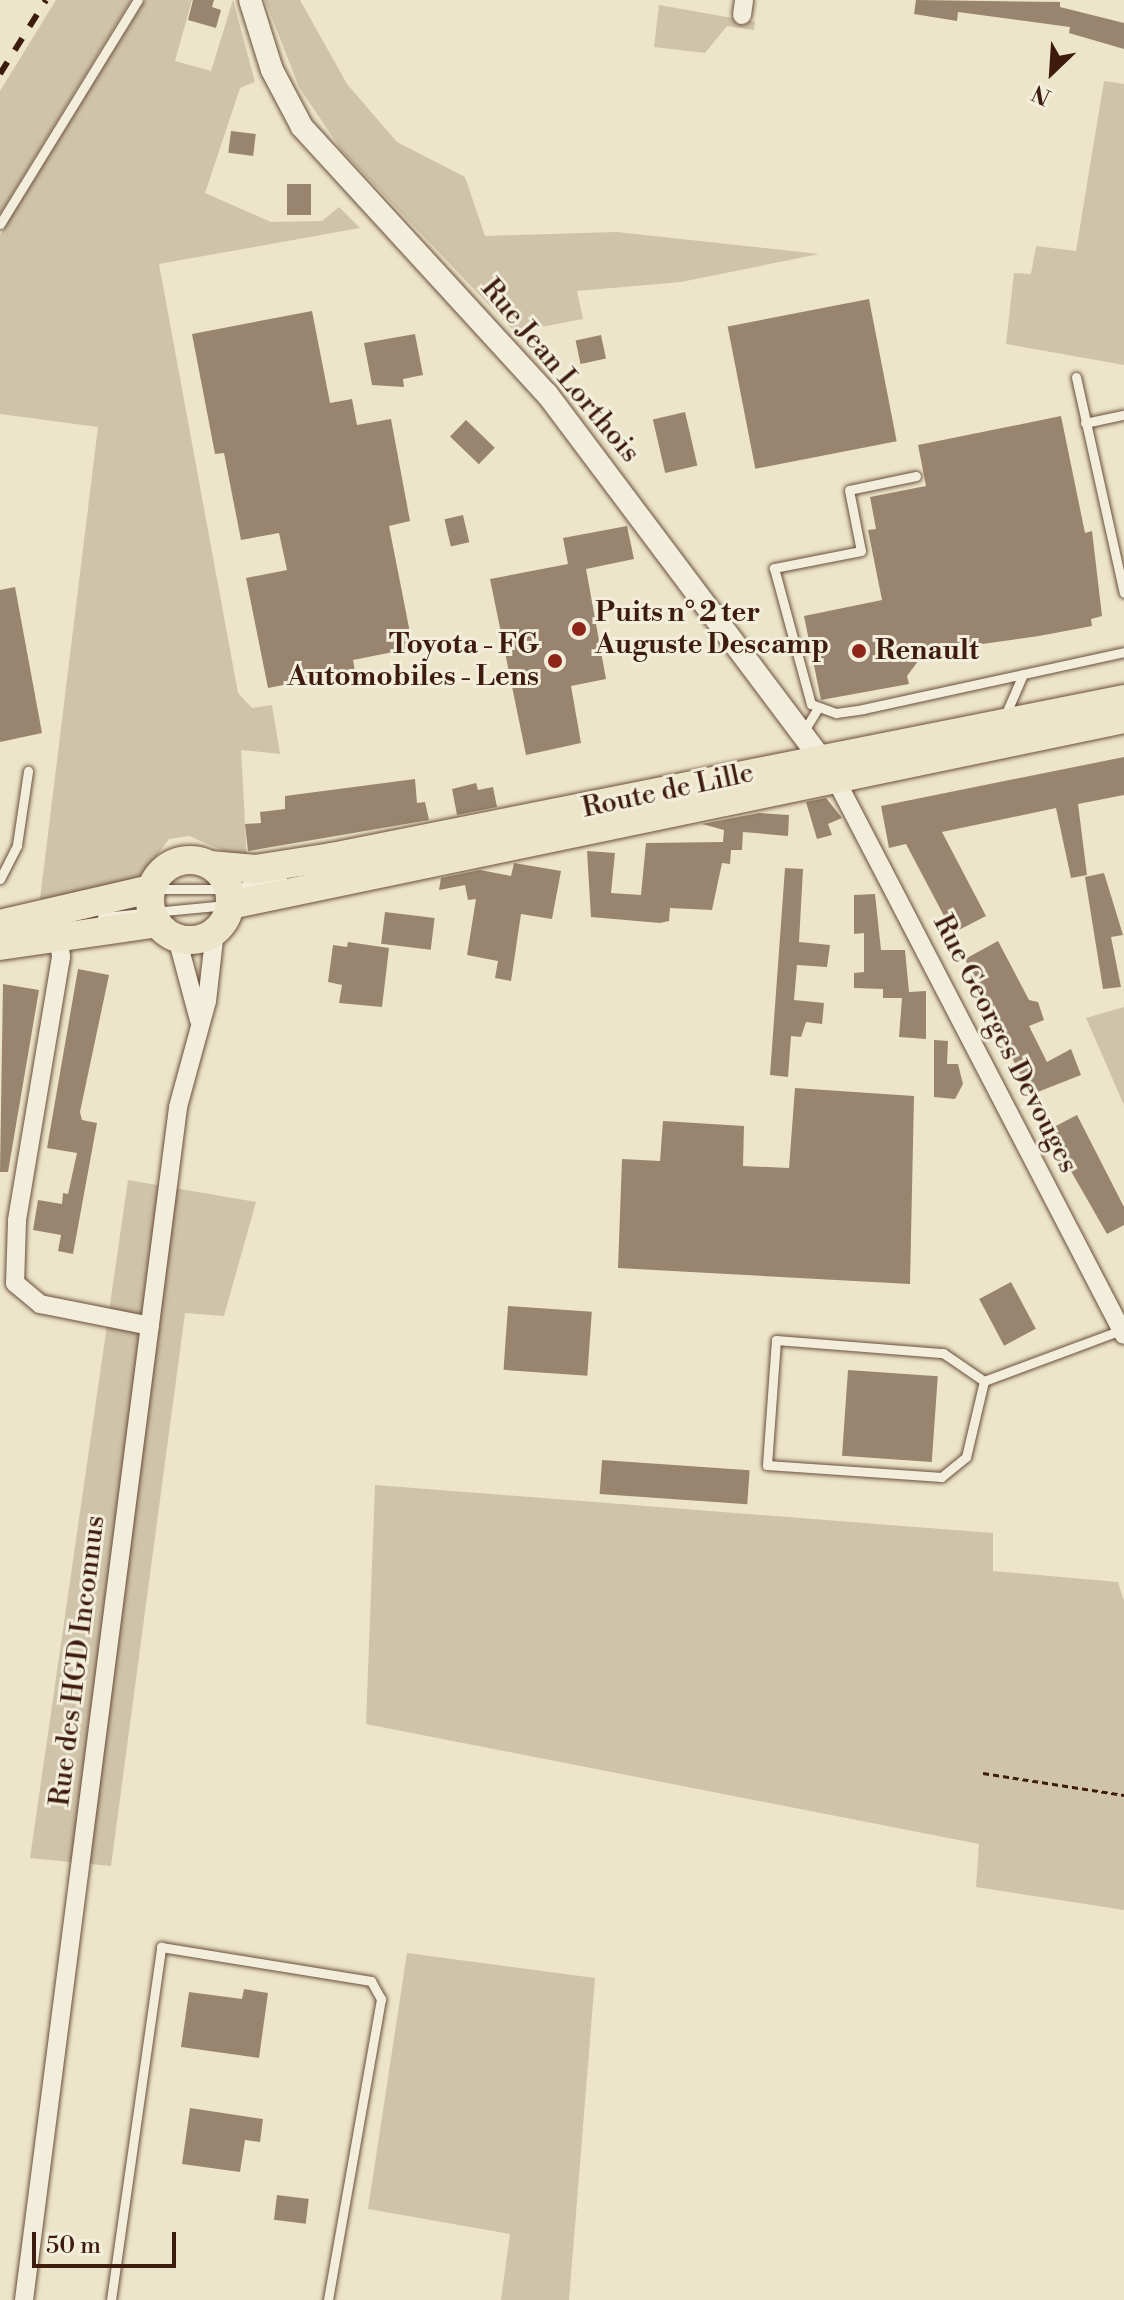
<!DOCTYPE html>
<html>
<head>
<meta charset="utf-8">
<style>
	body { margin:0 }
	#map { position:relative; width:1124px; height:2300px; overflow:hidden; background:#ede5c9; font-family:"Libre Bodoni",serif }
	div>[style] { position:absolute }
	.green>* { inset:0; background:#cfc3a9 }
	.building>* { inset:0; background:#99856f; transform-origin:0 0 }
	.path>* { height:3px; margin-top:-1.5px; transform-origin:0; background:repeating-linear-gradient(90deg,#3e1c0d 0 6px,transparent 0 10px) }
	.roads { filter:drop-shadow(0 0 2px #6a4e3c) drop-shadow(0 0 2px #6a4e3c) }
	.service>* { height:9px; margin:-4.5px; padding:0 4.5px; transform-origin:4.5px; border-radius:4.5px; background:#f3eedc }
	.minor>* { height:18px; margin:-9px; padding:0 9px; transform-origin:9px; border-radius:9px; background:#f3eedc }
	.tertiary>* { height:22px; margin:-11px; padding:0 11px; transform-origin:11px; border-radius:11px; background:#f3eedc }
	.primary>* { height:28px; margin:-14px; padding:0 14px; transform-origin:14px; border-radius:14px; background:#ede5c9 }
	.primary>.ring { margin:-14px; padding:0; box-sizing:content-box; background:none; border:28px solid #ede5c9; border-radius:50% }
	.rail>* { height:6px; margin-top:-3px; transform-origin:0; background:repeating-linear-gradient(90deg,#3e1c0d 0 14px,transparent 0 28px) }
	.dots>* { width:22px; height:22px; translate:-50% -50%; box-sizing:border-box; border:4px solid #f3eedc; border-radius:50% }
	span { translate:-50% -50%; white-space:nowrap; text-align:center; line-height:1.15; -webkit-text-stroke:6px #f3eedc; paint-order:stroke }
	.street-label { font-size:28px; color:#3e1c0d }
	.poi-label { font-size:28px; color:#3e1c0d; font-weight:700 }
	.left { translate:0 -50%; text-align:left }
	.right { translate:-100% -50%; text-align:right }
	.north { position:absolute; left:1012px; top:32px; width:80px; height:80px; -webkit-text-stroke:6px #f3eedc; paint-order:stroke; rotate:205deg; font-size:22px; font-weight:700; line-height:32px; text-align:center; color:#3e1c0d }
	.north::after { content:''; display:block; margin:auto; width:28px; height:36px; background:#3e1c0d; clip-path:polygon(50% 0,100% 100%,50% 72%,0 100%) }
	.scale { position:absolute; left:32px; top:2232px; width:144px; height:36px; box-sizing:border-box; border:4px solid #3e1c0d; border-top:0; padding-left:10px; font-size:24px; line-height:28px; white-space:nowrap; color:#3e1c0d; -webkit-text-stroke:6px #f3eedc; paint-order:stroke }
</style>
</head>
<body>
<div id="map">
	<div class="green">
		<div style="clip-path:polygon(56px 0,131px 0,0 214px,0 91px)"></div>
		<div style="clip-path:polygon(145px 0,192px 0,175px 61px,211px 71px,233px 0,255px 82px,240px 88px,205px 193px,271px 222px,322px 221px,339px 207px,360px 228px,159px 264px,238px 693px,252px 708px,272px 705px,280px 754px,241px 750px,247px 861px,189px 836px,169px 839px,134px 886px,40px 899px,98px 427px,0 414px,0 235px)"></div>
		<div style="clip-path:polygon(265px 0,300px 0,347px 84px,397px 142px,465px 177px,485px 236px,617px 232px,819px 254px,681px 282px,577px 291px,583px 319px,515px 332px,342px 151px,299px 87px)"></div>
		<div style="clip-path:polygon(659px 5px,755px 22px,754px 30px,727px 26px,705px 53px,654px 47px)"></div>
		<div style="clip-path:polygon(1104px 81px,1124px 84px,1124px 365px,1006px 344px,1014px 273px,1031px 274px,1036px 246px,1076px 251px)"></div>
		<div style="clip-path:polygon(1124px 1007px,1124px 1105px,1086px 1018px)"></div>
		<div style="clip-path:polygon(128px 1180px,256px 1202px,224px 1316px,185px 1313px,111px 1866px,30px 1858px)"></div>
		<div style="clip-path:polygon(375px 1485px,993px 1533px,993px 1571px,1118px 1582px,1124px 1601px,1124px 1910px,976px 1887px,979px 1844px,366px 1724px)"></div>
		<div style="clip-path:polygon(407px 1953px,595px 1978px,569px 2300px,501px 2300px,510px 2234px,368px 2209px)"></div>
	</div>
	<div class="building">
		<div style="clip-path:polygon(193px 0,214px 0,212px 7px,221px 10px,216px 28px,188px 20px)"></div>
		<div style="clip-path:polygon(916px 0,1060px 2px,1060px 7px,1124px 23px,1124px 49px,1069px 33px,1070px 27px,958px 12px,957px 21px,914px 14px)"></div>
		<div style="left:231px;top:131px;width:25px;height:22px;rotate:7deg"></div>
		<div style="left:287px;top:184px;width:24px;height:31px"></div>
		<div style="left:869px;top:299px;width:145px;height:144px;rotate:79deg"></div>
		<div style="clip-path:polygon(312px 311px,330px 403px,352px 399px,357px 425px,391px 419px,410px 521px,389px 526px,413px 648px,353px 660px,355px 671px,268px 688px,246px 578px,287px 570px,279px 533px,241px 540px,224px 453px,215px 454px,192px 334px)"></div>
		<div style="clip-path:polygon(415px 334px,423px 375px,403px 379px,404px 387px,372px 385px,364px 343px)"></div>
		<div style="left:601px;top:335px;width:24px;height:26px;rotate:78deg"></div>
		<div style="left:685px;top:412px;width:55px;height:33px;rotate:77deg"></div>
		<div style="clip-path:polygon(1061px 416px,1085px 533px,1092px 531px,1102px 616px,1091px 619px,1092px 626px,1039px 636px,925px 652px,907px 676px,909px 684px,821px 700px,804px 616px,882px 600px,868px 530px,876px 529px,870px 497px,926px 486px,918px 445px)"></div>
		<div style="left:466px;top:420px;width:40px;height:23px;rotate:44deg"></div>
		<div style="left:463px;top:515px;width:28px;height:19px;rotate:77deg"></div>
		<div style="clip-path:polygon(627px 526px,634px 559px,586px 569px,606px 679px,571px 686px,581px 743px,526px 755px,490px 579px,568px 564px,563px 538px)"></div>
		<div style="clip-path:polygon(15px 587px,42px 733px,0 742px,0 590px)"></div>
		<div style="clip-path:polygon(1124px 757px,1124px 795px,1078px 804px,1087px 875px,1071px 878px,1056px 808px,942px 832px,986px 916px,953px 933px,906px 844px,889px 848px,881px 806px)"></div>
		<div style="clip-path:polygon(415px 779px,417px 803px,425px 802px,429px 820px,248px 851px,245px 824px,261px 823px,260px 812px,285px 809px,285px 796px)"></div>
		<div style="clip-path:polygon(476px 783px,478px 790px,493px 787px,497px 807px,457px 815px,452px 789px)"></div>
		<div style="clip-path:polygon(826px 798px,842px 818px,828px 824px,832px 835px,817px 839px,806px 802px)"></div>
		<div style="clip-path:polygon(759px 813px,789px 815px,788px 836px,743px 832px,742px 850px,731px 850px,730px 864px,722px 863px,712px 910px,670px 908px,669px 921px,660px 923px,591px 917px,587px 851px,615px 853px,611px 893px,641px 895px,646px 843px,723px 842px,724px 830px,702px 824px)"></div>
		<div style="clip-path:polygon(514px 863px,561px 871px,552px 919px,521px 914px,511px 981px,495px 978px,498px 961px,467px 955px,476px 899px,468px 900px,465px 885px,439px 890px,441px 878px,480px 870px,511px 876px)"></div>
		<div style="clip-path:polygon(785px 868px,803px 869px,799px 942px,830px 945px,827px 967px,797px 965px,794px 1000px,824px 1003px,822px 1024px,806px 1022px,801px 1037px,791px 1036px,788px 1077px,770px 1075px)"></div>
		<div style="clip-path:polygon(1104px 873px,1123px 935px,1111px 937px,1121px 987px,1103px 989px,1085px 877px)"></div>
		<div style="clip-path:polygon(875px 894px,881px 950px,905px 950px,909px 992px,926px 991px,926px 1039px,899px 1037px,902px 998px,883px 998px,883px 989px,854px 988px,854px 973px,864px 972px,864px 933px,854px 934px,854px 895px)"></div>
		<div style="left:385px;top:912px;width:50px;height:32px;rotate:7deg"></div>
		<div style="clip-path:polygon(998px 941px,1029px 1000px,1038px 1002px,1044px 1020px,1029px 1026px,1047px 1062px,1071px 1049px,1081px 1075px,1030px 1095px,965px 959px)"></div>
		<div style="clip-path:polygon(348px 942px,389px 948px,382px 1007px,339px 1003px,342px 985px,328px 982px,333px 945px,347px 947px)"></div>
		<div style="clip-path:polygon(78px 969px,109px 975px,80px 1112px,82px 1120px,97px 1123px,73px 1254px,58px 1251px,61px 1235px,33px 1230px,38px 1200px,62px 1204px,63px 1193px,68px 1194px,77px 1153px,47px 1148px)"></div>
		<div style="clip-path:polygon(3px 984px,39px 990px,8px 1172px,0 1172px)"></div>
		<div style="clip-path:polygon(934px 1040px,948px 1041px,947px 1064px,958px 1064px,963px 1084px,955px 1099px,934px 1097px)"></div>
		<div style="clip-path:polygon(795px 1088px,914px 1096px,910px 1284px,618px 1268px,622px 1159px,660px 1161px,663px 1121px,744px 1126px,743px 1166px,789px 1168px)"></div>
		<div style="clip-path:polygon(1077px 1115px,1124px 1207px,1124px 1225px,1107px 1234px,1052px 1138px,1052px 1128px)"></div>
		<div style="left:1011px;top:1282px;width:53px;height:36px;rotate:62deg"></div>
		<div style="left:508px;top:1306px;width:84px;height:64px;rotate:4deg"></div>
		<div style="left:848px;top:1370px;width:90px;height:86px;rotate:4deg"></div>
		<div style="left:602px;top:1460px;width:148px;height:34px;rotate:4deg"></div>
		<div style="clip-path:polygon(244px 1989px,268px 1993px,259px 2058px,181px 2047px,189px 1992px,242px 1999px)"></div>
		<div style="clip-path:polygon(190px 2108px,263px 2119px,260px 2142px,245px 2140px,240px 2172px,182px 2164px)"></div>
		<div style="left:277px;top:2195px;width:32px;height:25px;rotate:7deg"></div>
	</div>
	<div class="path">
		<div style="left:983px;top:1773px;width:143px;rotate:8.9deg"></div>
	</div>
	<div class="roads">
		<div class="service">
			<div style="left:0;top:224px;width:263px;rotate:-58.4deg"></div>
			<div style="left:1076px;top:377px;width:221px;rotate:77.5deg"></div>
			<div style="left:1085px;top:423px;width:40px;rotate:-12deg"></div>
			<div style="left:916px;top:476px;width:68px;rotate:168.2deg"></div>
			<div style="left:849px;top:490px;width:62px;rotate:78.9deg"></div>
			<div style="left:861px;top:551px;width:89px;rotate:168.9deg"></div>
			<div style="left:774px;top:568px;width:141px;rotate:74.8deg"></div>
			<div style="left:811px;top:704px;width:27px;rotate:20deg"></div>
			<div style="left:836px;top:713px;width:27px;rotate:-8deg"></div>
			<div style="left:863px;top:709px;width:267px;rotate:-12.3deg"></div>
			<div style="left:1004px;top:718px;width:48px;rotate:-66.6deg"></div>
			<div style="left:804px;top:731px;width:26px;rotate:-59deg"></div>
			<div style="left:0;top:879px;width:38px;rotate:-63deg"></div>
			<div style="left:17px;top:845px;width:75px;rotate:-81.5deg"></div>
			<div style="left:154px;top:889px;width:75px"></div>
			<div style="left:229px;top:889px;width:54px;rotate:-10.7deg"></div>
			<div style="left:102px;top:917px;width:125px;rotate:-5.5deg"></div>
			<div style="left:776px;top:1340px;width:168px;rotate:4.5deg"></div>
			<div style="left:943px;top:1353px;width:50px;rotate:34.3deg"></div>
			<div style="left:984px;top:1381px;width:78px;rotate:103.3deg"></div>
			<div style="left:966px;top:1457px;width:32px;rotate:141deg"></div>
			<div style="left:941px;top:1477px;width:174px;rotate:-176.1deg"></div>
			<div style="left:767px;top:1465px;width:125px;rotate:-85.9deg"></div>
			<div style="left:984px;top:1381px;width:146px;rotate:-20.4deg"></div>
			<div style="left:111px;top:2300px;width:357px;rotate:-81.9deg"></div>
			<div style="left:161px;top:1947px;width:213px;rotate:9.2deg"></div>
			<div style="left:371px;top:1981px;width:21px;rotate:61deg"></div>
			<div style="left:381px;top:1999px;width:306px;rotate:100deg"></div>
		</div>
		<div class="minor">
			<div style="left:742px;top:15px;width:15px;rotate:-82deg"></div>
			<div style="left:836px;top:780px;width:625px;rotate:62.57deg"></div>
			<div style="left:58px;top:935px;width:22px;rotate:82deg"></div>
			<div style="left:61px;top:957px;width:268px;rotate:99.5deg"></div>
			<div style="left:17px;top:1221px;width:62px;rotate:91.8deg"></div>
			<div style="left:15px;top:1283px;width:33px;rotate:40deg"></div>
			<div style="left:40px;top:1304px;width:112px;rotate:11.3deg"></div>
			<div style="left:177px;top:938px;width:85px;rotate:75deg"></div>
			<div style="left:24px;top:2300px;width:1203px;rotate:-82.64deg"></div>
			<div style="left:178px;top:1107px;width:110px;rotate:-74.7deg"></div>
			<div style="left:207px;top:1001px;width:70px;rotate:-83.5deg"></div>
		</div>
		<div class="tertiary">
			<div style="left:250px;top:0;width:73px;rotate:72.6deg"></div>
			<div style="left:272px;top:70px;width:64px;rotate:62.2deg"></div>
			<div style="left:302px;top:127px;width:362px;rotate:47.5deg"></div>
			<div style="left:547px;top:394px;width:470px;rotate:53.1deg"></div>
		</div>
		<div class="primary">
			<div class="ring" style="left:150px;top:860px;width:52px;height:52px"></div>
			<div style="left:210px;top:865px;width:46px;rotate:5deg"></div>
			<div style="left:256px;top:869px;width:77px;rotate:-9deg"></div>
			<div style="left:332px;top:857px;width:808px;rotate:-11.28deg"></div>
			<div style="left:230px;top:905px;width:913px;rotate:-11.75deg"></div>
			<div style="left:0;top:924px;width:155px;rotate:-13.1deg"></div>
			<div style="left:0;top:946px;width:159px;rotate:-8.3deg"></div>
		</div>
	</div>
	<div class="rail">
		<div style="left:0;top:74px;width:87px;rotate:-58.1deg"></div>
	</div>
	<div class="dots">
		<div style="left:579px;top:629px;background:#8f2418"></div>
		<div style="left:859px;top:651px;background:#8f2418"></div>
		<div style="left:555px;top:661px;background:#8f2418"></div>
	</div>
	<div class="street-label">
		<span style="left:560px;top:371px;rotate:50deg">Rue Jean Lorthois</span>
		<span style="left:668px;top:791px;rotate:-12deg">Route de Lille</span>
		<span style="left:1005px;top:1044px;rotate:63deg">Rue Georges Devouges</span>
		<span style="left:78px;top:1661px;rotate:-83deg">Rue des HGD Inconnus</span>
	</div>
	<div class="poi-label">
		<span class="left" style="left:595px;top:629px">Puits n° 2 ter<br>Auguste Descamp</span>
		<span class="right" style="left:539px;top:661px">Toyota - FG<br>Automobiles - Lens</span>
		<span class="left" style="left:875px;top:651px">Renault</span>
	</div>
	<div class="north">N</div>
	<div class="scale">50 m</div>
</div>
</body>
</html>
